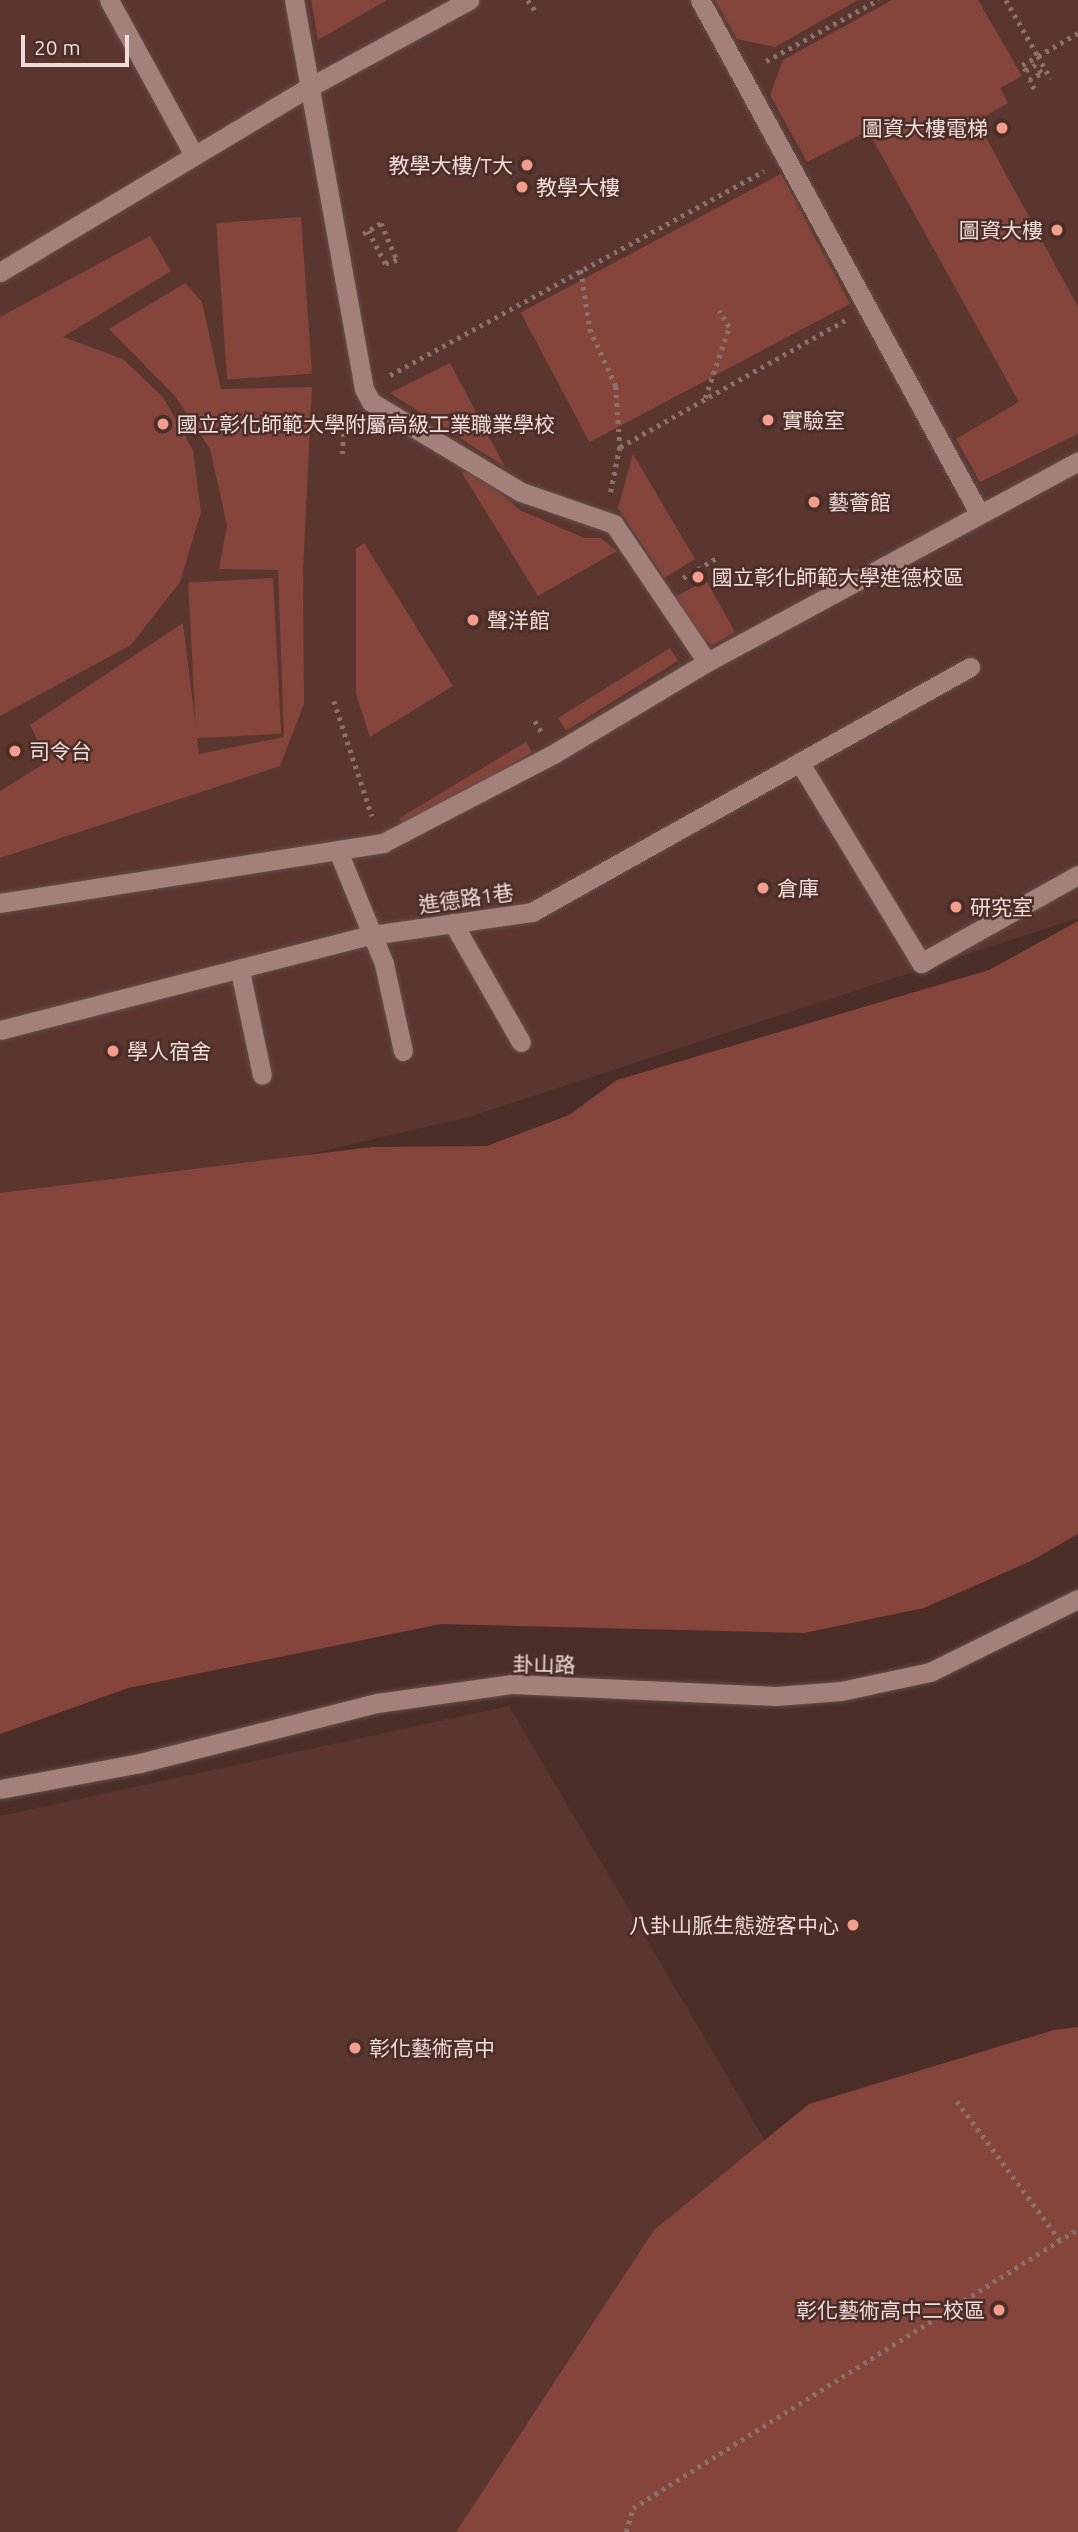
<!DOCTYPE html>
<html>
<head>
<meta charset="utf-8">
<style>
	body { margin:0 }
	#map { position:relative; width:1078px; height:2532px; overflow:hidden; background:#4b2e28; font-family:Ubuntu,"Noto Sans TC",sans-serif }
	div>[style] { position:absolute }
	.built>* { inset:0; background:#5a362f }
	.green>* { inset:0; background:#85453a; transform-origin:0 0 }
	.path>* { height:4.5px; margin-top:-2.25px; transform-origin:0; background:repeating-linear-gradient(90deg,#8b716c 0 3.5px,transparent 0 8.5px) }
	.roads { filter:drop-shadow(0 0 2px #654d48) drop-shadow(0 0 2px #654d48) }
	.service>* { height:19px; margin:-9.5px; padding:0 9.5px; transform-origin:9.5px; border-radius:9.5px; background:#a38079 }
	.pedestrian>* { height:19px; margin:-9.5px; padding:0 9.5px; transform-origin:9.5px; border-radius:9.5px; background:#a38079 }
	.minor>* { height:19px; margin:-9.5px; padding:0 9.5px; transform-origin:9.5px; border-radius:9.5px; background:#a38079 }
	.dots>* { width:19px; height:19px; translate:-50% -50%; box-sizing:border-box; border:4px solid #4b2e28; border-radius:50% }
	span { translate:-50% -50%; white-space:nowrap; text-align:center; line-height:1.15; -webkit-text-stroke:5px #4b2e28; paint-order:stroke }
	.poi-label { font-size:21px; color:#efdcd8 }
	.right { translate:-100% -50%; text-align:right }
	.left { translate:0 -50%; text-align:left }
	.street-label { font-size:21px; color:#efdcd8 }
	.scale { position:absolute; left:21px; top:35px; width:108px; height:32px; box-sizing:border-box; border:4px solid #efdcd8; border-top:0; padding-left:9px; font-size:21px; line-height:24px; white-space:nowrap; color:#efdcd8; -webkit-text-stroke:5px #4b2e28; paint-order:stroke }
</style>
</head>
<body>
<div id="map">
	<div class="built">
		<div style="clip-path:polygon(0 0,1078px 0,1078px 918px,469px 1117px,0 1226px)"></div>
		<div style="clip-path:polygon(509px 1706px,848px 2281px,559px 2532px,0 2532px,0 1816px)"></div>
	</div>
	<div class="green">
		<div style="clip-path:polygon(311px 0,387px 0,318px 40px)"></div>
		<div style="clip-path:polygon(715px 0,858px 0,775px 47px,737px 39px)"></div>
		<div style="clip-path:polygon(892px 0,978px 0,1022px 76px,1000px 88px,1008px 103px,977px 121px,1078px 307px,1078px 434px,980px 482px,956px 439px,1019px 402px,868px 131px,807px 162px,770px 95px,783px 60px)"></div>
		<div style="left:781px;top:174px;width:147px;height:295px;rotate:62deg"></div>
		<div style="left:301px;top:217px;width:157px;height:85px;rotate:86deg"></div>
		<div style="clip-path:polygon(150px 236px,171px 271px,63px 337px,123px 359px,163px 397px,193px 450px,201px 512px,180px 582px,131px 645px,0 716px,0 317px)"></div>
		<div style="clip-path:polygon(185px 283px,202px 302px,221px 389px,312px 387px,303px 571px,304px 704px,280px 766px,0 858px,0 791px,48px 761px,30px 725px,183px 623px,199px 754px,284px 737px,278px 570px,219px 569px,227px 525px,210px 449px,175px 396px,109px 329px)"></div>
		<div style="clip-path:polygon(450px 363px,505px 467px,390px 393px)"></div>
		<div style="clip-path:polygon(633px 454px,695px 559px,664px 578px,618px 508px)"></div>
		<div style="clip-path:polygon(474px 469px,520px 510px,584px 538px,601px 538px,617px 551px,538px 596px,462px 473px)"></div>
		<div style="clip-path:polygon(364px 543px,453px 686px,370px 737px,356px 694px,356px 549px)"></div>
		<div style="left:273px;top:578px;width:156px;height:85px;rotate:87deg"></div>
		<div style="clip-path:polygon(706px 580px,735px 632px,713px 645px,697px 636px,675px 597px)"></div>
		<div style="left:670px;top:648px;width:15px;height:132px;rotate:58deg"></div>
		<div style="left:526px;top:742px;width:12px;height:148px;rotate:59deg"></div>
		<div style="clip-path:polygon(1078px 921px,1078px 1534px,1031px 1561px,924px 1608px,804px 1633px,441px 1624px,128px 1688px,0 1734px,0 1193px,372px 1147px,487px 1146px,569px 1115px,617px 1080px,989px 970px)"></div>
		<div style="clip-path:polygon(1078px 2027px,1078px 2532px,456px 2532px,654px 2230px,809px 2104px,1054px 2030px)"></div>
	</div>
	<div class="path">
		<div style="left:528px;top:0;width:14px;rotate:56deg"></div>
		<div style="left:1006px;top:0;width:64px;rotate:60.3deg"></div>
		<div style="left:1038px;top:56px;width:46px;rotate:-29.9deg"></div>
		<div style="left:766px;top:61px;width:128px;rotate:-28.6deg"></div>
		<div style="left:1034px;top:89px;width:10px;rotate:-119deg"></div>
		<div style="left:1029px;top:80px;width:14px;rotate:-30deg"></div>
		<div style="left:1041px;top:73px;width:9px;rotate:-122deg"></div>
		<div style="left:1036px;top:65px;width:12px;rotate:149deg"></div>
		<div style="left:1026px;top:71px;width:7px;rotate:-124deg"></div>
		<div style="left:1022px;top:65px;width:18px;rotate:-29deg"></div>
		<div style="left:1038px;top:56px;width:26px;rotate:61deg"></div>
		<div style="left:363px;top:234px;width:21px;rotate:-31deg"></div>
		<div style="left:381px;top:223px;width:40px;rotate:66.6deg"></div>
		<div style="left:397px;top:260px;width:13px;rotate:162deg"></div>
		<div style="left:385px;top:264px;width:37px;rotate:-117deg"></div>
		<div style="left:581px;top:270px;width:60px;rotate:81.3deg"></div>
		<div style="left:590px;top:329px;width:63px;rotate:65.5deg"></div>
		<div style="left:616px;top:386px;width:61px;rotate:86.2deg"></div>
		<div style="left:620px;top:447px;width:50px;rotate:101.5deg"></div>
		<div style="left:390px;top:375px;width:426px;rotate:-28.6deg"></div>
		<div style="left:705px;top:398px;width:75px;rotate:-71.3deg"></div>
		<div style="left:729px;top:327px;width:19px;rotate:-122deg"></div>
		<div style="left:620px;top:447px;width:258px;rotate:-29.4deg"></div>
		<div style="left:342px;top:454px;width:40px;rotate:-85.7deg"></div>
		<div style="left:683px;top:578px;width:41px;rotate:-31deg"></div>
		<div style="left:334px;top:701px;width:121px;rotate:71.7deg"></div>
		<div style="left:535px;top:721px;width:12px;rotate:59deg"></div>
		<div style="left:957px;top:2101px;width:173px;rotate:53.5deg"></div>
		<div style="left:626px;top:2532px;width:25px;rotate:-74deg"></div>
		<div style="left:633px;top:2508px;width:525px;rotate:-32.09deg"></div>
	</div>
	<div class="roads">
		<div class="service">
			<div style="left:109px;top:0;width:177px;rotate:61.3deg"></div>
			<div style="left:0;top:272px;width:357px;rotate:-30.9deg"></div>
			<div style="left:707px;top:662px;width:422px;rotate:-28.4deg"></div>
			<div style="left:800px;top:763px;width:234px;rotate:58.8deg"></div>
			<div style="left:921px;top:963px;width:180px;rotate:-29.3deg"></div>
			<div style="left:338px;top:851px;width:122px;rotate:67.8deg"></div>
			<div style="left:384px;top:964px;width:89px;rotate:77.7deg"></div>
			<div style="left:0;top:903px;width:388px;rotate:-8.9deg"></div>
			<div style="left:383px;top:843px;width:194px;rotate:-27.6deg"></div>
			<div style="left:555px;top:753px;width:177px;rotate:-30.9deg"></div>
			<div style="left:707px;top:662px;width:166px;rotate:-124deg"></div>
			<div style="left:614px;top:524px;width:98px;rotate:-161deg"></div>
			<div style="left:521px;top:492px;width:175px;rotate:-149deg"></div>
			<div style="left:371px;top:402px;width:15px;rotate:-118deg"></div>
			<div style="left:364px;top:389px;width:395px;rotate:-100.2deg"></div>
			<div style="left:453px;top:923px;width:137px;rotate:60.3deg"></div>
			<div style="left:240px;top:971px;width:106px;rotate:78.1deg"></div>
			<div style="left:0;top:1030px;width:383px;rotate:-14.4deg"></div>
			<div style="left:371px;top:935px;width:163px;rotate:-8.1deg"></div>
			<div style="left:532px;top:912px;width:502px;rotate:-29.22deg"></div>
		</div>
		<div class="pedestrian">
			<div style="left:700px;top:0;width:584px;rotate:61.46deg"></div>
			<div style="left:306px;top:89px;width:186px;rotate:-28.6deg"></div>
		</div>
		<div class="minor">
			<div style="left:0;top:1789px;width:142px;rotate:-10.5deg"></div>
			<div style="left:140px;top:1763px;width:244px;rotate:-14.2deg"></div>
			<div style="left:377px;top:1703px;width:137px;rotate:-8deg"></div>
			<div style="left:513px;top:1684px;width:263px;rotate:2.6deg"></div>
			<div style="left:776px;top:1696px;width:65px;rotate:-4.4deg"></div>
			<div style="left:841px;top:1691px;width:91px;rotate:-12.1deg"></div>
			<div style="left:930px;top:1672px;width:165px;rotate:-26.3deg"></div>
		</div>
	</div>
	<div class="dots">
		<div style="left:1002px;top:128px;background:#f49d8c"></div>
		<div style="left:527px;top:165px;background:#f49d8c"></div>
		<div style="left:522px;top:187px;background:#f49d8c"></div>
		<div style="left:1057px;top:230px;background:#f49d8c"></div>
		<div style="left:768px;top:420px;background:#f49d8c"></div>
		<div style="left:163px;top:424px;background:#f49d8c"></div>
		<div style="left:814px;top:502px;background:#f49d8c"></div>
		<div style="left:698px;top:577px;background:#f49d8c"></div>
		<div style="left:473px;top:620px;background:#f49d8c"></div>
		<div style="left:15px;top:751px;background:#f49d8c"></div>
		<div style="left:763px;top:888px;background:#f49d8c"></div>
		<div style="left:956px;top:907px;background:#f49d8c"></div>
		<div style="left:113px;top:1051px;background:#f49d8c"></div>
		<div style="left:853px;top:1925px;background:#f49d8c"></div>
		<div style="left:355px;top:2048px;background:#f49d8c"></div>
		<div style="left:999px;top:2310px;background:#f49d8c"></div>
	</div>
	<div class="poi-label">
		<span class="right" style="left:988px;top:128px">圖資大樓電梯</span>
		<span class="right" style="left:513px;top:165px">教學大樓/T大</span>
		<span class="left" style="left:536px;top:187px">教學大樓</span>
		<span class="right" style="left:1043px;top:230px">圖資大樓</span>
		<span class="left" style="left:782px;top:420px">實驗室</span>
		<span class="left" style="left:177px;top:424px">國立彰化師範大學附屬高級工業職業學校</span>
		<span class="left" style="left:828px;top:502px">藝薈館</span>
		<span class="left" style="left:712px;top:577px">國立彰化師範大學進德校區</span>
		<span class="left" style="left:487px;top:620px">聲洋館</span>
		<span class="left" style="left:29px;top:751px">司令台</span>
		<span class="left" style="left:777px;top:888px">倉庫</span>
		<span class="left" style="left:970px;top:907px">研究室</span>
		<span class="left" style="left:127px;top:1051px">學人宿舍</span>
		<span class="right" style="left:839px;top:1925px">八卦山脈生態遊客中心</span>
		<span class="left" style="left:369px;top:2048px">彰化藝術高中</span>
		<span class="right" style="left:985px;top:2310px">彰化藝術高中二校區</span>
	</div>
	<div class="street-label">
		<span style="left:466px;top:898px;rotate:-8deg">進德路1巷</span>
		<span style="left:544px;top:1664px;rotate:1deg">卦山路</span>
	</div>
	<div class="scale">20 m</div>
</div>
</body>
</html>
